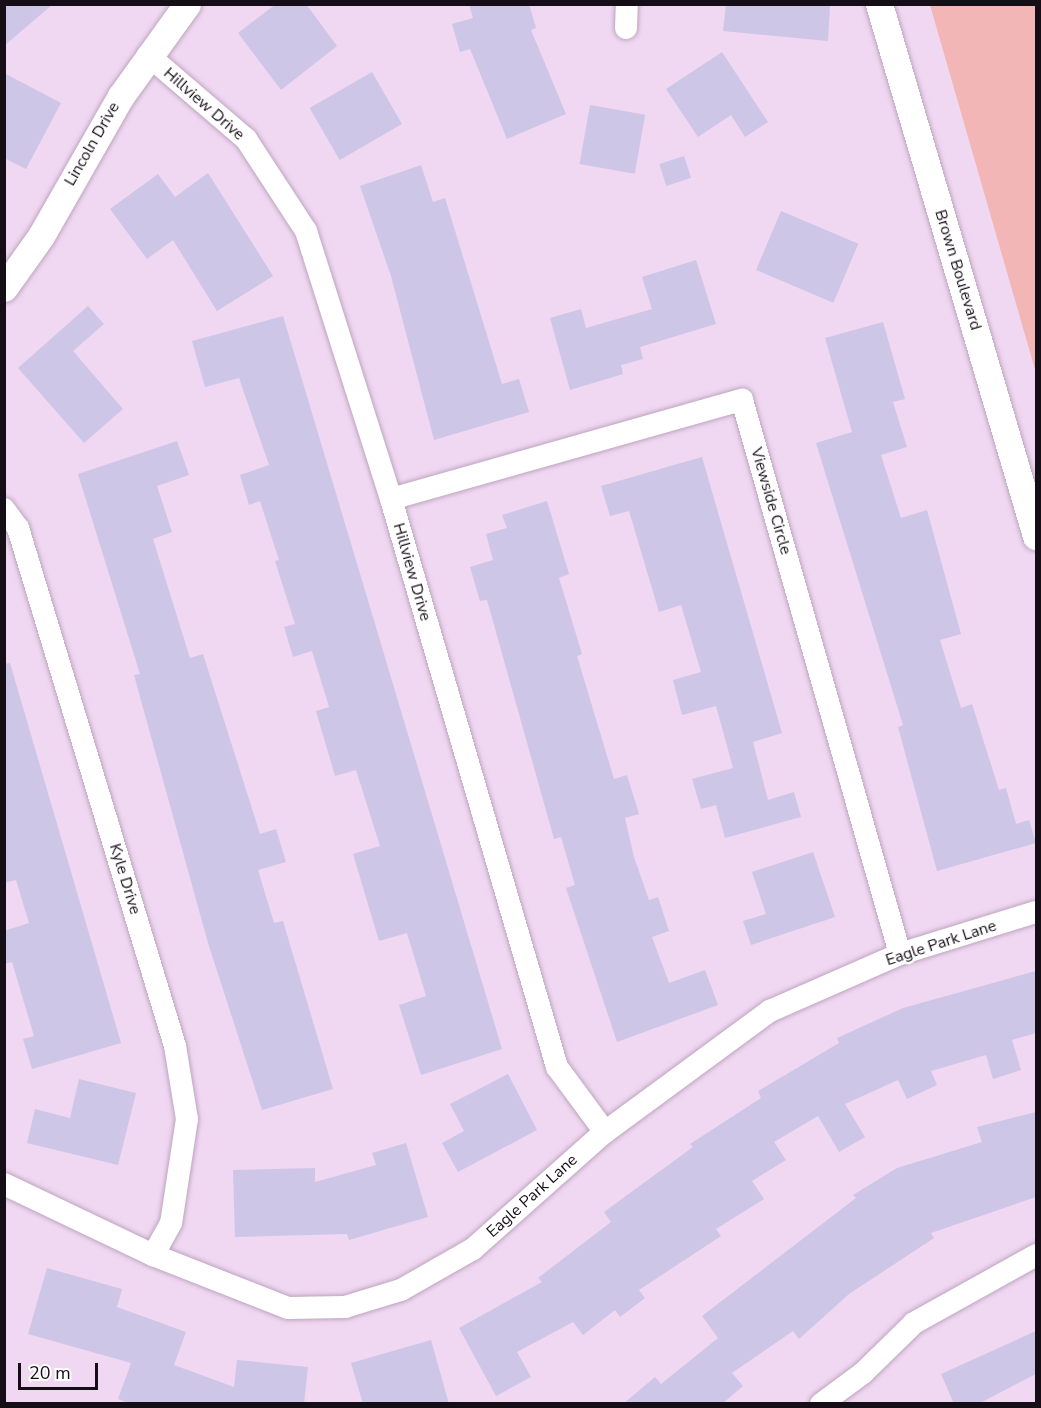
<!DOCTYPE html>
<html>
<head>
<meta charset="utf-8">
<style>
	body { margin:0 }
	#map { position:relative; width:1041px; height:1408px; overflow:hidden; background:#f0d7f2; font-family:"Nunito Sans",sans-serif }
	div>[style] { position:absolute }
	.green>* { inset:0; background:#f1b6b5 }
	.building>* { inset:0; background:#cec6e6; transform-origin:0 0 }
	.roads { filter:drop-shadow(0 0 2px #bda5bf) drop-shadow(0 0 2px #bda5bf) }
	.minor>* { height:22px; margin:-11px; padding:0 11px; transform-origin:11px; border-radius:11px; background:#fff }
	.tertiary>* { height:27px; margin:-13.5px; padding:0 13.5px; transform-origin:13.5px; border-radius:13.5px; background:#fff }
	span { translate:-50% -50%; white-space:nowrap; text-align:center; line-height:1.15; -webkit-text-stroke:5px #fff; paint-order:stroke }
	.street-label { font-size:16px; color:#160e17 }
	.frame { position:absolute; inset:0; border:6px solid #160e17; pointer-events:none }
	.scale { position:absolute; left:18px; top:1363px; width:80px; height:27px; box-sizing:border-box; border:3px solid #160e17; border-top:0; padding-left:8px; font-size:18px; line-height:21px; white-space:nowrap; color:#160e17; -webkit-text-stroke:4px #fff; paint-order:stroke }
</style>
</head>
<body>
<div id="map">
	<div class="green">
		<div style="clip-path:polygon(930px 5px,1036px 5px,1036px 373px)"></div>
	</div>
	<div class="building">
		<div style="clip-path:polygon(4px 4px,53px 4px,4px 46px)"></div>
		<div style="clip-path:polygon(276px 4px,306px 4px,337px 46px,281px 90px,238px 33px)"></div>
		<div style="clip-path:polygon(469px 4px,529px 4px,536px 28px,531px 30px,566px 114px,507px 139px,470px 49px,460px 52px,452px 24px,473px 18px)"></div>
		<div style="clip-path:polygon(726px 4px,830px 6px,828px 41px,723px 31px)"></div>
		<div style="clip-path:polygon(722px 52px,768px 122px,745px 137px,731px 115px,698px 137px,666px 89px)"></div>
		<div style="left:372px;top:72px;width:60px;height:72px;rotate:60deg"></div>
		<div style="clip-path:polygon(4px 73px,61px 103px,26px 169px,4px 158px)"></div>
		<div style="left:590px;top:105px;width:56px;height:60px;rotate:10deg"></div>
		<div style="left:684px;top:156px;width:23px;height:26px;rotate:72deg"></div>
		<div style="clip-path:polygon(421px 165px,433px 202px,445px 198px,502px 384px,519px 379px,529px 412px,434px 440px,391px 276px,360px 186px)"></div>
		<div style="clip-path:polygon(208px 173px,273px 276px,217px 311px,173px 240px,147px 259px,110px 209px,158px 174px,175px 197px)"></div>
		<div style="left:781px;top:211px;width:84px;height:64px;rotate:23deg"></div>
		<div style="clip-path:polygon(696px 260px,716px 324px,640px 347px,643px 359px,621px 365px,623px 374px,570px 390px,550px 318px,581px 309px,586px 328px,652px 309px,642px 277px)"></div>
		<div style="clip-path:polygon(88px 306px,104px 324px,73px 351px,123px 409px,84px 443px,18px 368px)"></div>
		<div style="clip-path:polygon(283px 316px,502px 1049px,421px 1075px,399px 1005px,426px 996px,407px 933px,379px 941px,353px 854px,380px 846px,356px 770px,335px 776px,316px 711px,329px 707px,312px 651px,293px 657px,284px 627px,295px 624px,275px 561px,279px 560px,260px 501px,249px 505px,240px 475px,269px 465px,239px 378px,205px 387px,192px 341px)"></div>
		<div style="clip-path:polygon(883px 322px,905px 399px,893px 402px,907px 447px,881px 455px,901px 518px,927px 510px,961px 634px,940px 640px,961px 708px,972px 704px,999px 790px,1006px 788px,1016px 824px,1029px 820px,1036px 843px,937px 871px,898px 727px,903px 725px,816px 443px,852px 432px,825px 338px)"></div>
		<div style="clip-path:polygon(177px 441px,189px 475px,157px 486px,172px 532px,153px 539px,190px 658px,203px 654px,260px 834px,276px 829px,286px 862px,258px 870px,274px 923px,283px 921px,333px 1089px,262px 1110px,208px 943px,134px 675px,140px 674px,78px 474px)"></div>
		<div style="clip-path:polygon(702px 457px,782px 733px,753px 742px,768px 800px,794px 792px,801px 817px,725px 838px,716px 805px,701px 809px,692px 779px,733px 768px,716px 706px,682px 715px,673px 680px,701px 672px,681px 605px,659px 612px,629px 511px,610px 516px,601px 486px)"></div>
		<div style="clip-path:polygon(547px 501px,569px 574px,559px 578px,582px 654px,577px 656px,614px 779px,627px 775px,639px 814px,625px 818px,634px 857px,649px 900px,658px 897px,669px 931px,652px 937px,669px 983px,705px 970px,718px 1005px,617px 1042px,566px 888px,575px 885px,561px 837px,554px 839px,487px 600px,480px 601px,470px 567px,493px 560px,486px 534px,507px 528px,502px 515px)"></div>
		<div style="clip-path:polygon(10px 663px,121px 1043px,32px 1069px,23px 1039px,34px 1036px,12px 962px,4px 964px,4px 931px,29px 923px,16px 880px,4px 883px,4px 664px)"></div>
		<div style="clip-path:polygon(813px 852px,835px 917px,751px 945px,743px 921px,766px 914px,752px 872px)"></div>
		<div style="clip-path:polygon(1036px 971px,1036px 1033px,1012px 1040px,1021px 1070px,993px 1079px,986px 1055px,931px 1071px,937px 1085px,907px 1099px,898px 1080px,845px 1104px,865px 1137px,839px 1152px,818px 1116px,774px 1142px,786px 1160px,752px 1181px,764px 1199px,716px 1229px,721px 1236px,639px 1290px,645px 1298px,620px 1317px,615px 1310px,583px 1335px,573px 1322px,517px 1352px,531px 1377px,496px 1396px,459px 1328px,542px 1282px,538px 1278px,611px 1222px,604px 1212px,693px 1147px,690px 1144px,761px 1098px,758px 1091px,839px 1043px,837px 1038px,903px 1008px)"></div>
		<div style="clip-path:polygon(508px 1074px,537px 1130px,458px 1172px,442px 1143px,464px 1131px,450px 1104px)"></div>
		<div style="clip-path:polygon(79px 1079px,136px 1093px,118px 1165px,27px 1143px,35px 1109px,70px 1118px)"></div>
		<div style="clip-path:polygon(1036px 1112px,1036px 1197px,931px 1233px,934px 1238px,849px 1294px,799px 1339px,793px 1331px,732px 1373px,743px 1386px,722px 1404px,623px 1404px,655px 1377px,661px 1384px,718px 1338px,702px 1316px,856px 1198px,853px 1195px,897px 1168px,982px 1142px,977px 1127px)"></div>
		<div style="clip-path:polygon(406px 1143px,428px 1217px,349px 1240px,347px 1234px,235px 1237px,233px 1170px,315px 1168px,315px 1182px,376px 1165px,372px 1153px)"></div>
		<div style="clip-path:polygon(47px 1268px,122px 1289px,117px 1307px,186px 1332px,174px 1365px,234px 1387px,237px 1360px,308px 1367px,304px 1404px,131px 1404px,118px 1399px,131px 1363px,28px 1334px)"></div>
		<div style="clip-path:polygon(1036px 1331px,1036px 1374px,978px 1404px,954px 1404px,941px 1374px)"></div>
		<div style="clip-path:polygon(431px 1340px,449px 1404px,363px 1404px,351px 1363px)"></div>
	</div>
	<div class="roads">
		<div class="minor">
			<div style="left:626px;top:28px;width:24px;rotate:-88deg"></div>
			<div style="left:148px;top:55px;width:129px;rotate:40.6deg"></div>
			<div style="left:246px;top:139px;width:110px;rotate:56.9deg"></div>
			<div style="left:306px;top:231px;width:281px;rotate:72.4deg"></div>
			<div style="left:391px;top:499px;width:592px;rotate:73.71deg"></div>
			<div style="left:557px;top:1067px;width:81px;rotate:53.6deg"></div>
			<div style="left:391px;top:499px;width:365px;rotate:-15.8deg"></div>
			<div style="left:742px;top:400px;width:576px;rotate:74.08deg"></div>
			<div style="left:4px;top:509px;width:24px;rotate:54deg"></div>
			<div style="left:18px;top:528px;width:541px;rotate:73.14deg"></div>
			<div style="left:175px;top:1046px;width:74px;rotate:80.7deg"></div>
			<div style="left:187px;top:1119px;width:105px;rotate:98.7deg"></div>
			<div style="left:171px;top:1223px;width:37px;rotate:119deg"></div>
			<div style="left:4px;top:1184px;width:165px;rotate:25.5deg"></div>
			<div style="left:153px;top:1255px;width:145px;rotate:21.4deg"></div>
			<div style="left:288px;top:1308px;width:57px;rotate:-1deg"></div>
			<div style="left:345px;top:1307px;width:59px;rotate:-16.9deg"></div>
			<div style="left:401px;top:1290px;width:83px;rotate:-29.7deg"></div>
			<div style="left:473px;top:1249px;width:176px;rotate:-41.6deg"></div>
			<div style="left:605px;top:1132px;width:205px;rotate:-36.3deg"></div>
			<div style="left:770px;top:1011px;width:142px;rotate:-23.7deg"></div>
			<div style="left:900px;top:954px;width:142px;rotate:-17.2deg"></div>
			<div style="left:821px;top:1404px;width:52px;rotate:-36.4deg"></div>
			<div style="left:863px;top:1373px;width:71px;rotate:-44.4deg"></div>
			<div style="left:914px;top:1323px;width:140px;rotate:-29.1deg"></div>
		</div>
		<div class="tertiary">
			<div style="left:879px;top:4px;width:555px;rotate:73.56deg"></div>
			<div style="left:4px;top:288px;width:64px;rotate:-54.6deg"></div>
			<div style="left:41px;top:236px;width:161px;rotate:-60.3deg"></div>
			<div style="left:121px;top:96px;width:113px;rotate:-54.3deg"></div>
		</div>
	</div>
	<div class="street-label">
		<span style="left:204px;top:104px;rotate:41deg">Hillview Drive</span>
		<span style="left:92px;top:144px;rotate:-60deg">Lincoln Drive</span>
		<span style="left:958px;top:270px;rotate:73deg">Brown Boulevard</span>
		<span style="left:771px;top:501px;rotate:74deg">Viewside Circle</span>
		<span style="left:412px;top:572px;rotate:74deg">Hillview Drive</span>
		<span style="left:125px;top:879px;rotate:73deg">Kyle Drive</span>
		<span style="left:941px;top:943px;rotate:-18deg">Eagle Park Lane</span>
		<span style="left:532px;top:1196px;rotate:-42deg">Eagle Park Lane</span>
	</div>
	<div class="frame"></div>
	<div class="scale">20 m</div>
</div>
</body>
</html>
